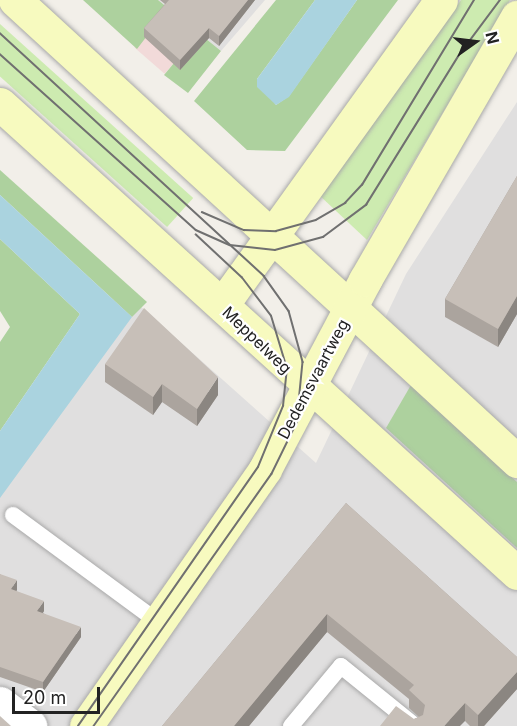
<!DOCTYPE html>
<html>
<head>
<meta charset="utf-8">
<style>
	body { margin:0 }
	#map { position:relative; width:517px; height:726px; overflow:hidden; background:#f2efe9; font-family:Inter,sans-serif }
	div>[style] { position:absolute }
	.residential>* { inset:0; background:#e0dfdf }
	.commercial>* { inset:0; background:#f2dad9; transform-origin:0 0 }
	.grass>* { inset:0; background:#cdebb0; transform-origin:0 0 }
	.forest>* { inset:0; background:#add19e }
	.water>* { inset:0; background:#aad3df }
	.roads { filter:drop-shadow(0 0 2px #a9a9a9) drop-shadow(0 0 2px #a9a9a9) }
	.lane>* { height:16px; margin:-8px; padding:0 8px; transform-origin:8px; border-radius:8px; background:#fff }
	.street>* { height:33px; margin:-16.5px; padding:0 16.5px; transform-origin:16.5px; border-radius:16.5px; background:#fff }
	.secondary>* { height:33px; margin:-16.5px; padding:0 16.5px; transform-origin:16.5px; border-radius:16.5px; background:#f7fabf }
	.tram>* { height:1.5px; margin:-0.75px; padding:0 0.75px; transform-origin:0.75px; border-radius:0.75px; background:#707070 }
	.wall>* { inset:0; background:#aba49e }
	.shaded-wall>* { inset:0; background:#8b8681 }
	.building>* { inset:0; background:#c7bfb8 }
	span { translate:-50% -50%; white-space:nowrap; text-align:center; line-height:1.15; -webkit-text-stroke:4.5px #fff; paint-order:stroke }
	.street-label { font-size:16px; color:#222 }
	.north { position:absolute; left:445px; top:12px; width:60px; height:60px; -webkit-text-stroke:4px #fff; paint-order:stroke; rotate:76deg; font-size:16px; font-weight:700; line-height:24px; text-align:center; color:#222 }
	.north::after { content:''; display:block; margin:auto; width:21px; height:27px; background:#222; clip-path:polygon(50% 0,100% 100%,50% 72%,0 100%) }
	.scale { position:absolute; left:12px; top:687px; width:88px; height:27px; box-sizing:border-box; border:3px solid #222; border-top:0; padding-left:8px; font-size:18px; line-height:21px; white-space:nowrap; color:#222; -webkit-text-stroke:4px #fff; paint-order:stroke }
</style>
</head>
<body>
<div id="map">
	<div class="residential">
		<div style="clip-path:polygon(158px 0,265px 0,221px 51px)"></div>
		<div style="clip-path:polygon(517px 102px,517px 726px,0 726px,0 465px,121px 289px,316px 463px,406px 274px)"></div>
	</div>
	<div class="commercial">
		<div style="left:160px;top:18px;width:40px;height:39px;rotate:41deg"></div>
	</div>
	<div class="grass">
		<div style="clip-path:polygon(461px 0,510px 0,367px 240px,319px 195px)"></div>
		<div style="left:0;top:24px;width:260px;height:39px;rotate:42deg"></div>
	</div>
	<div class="forest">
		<div style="clip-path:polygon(83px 0,158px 0,221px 51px,188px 93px,164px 75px,189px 45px,160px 19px,137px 49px)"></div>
		<div style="clip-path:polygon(276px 0,315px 0,257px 79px,276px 105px,289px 96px,357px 0,398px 0,285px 151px,247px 150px,194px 101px)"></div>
		<div style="clip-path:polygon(0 170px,147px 302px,132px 317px,0 195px)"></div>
		<div style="clip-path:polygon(0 239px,80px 314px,0 431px,0 342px,10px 327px,0 311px)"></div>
		<div style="clip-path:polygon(411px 385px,517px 482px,517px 548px,386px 428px)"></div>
	</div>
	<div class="water">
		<div style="clip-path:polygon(315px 0,357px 0,289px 97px,276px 105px,257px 87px,257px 79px)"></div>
		<div style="clip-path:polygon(0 195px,132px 317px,0 498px,0 431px,80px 314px,0 239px)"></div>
	</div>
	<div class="roads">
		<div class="lane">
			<div style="left:13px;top:515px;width:180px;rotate:36.4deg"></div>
			<div style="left:291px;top:726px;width:78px;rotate:-50.2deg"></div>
			<div style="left:341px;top:666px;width:95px;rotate:39deg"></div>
		</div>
		<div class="street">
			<div style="left:0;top:703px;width:38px;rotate:37deg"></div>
		</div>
		<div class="secondary">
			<div style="left:15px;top:0;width:682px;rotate:42.56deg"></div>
			<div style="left:0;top:104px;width:698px;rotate:42.21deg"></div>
			<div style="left:222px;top:305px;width:375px;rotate:-54.3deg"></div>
			<div style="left:86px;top:726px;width:313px;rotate:-55.1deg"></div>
			<div style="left:265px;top:469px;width:214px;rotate:-62.1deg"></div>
			<div style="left:365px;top:280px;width:304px;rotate:-60deg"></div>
		</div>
	</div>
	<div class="tram">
		<div style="left:0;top:33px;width:359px;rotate:42.6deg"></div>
		<div style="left:264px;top:276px;width:43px;rotate:54.5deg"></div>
		<div style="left:289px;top:311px;width:53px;rotate:74.6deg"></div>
		<div style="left:303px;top:362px;width:61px;rotate:95.6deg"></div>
		<div style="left:297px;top:423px;width:57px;rotate:116.1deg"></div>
		<div style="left:272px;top:474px;width:309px;rotate:125.2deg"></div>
		<div style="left:0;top:54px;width:263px;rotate:41.9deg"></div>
		<div style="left:196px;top:230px;width:37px;rotate:24deg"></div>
		<div style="left:230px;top:245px;width:45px;rotate:6.3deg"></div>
		<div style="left:275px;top:250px;width:50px;rotate:-15.2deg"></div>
		<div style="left:323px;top:237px;width:54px;rotate:-36.7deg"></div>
		<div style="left:366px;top:205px;width:176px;rotate:-58.2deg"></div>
		<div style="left:459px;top:55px;width:69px;rotate:-53.3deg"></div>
		<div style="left:202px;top:212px;width:46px;rotate:23.2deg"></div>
		<div style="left:244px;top:230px;width:32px;rotate:2deg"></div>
		<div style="left:276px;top:231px;width:41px;rotate:-15.4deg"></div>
		<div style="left:316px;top:220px;width:34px;rotate:-30deg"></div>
		<div style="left:345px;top:203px;width:25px;rotate:-47deg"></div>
		<div style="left:362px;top:185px;width:216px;rotate:-58.8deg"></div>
		<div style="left:78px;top:726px;width:315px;rotate:-55.2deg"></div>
		<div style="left:258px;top:467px;width:66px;rotate:-67.7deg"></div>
		<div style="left:283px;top:406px;width:37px;rotate:-84deg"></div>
		<div style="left:287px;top:369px;width:55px;rotate:-106.8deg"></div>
		<div style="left:271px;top:316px;width:48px;rotate:-127.3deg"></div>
		<div style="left:242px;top:278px;width:63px;rotate:-136.9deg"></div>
	</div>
	<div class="wall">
		<div style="clip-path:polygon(160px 0,255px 0,219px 46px,209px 38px,180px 70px,144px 37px,144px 28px,165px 4px)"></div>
		<div style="clip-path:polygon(517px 176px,517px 314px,498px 347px,445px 317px,445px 299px)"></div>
		<div style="clip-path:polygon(105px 364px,218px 395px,197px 426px,162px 402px,153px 415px,105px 382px)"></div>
		<div style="clip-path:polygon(346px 503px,517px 657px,517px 689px,484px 726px,470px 726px,465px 721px,414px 719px,419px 717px,409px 708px,409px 699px,327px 632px,249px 726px,162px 726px)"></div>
		<div style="clip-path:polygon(0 574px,17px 590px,16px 591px,44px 611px,43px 613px,81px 637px,43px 692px,0 677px)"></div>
	</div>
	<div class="shaded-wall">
		<div style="clip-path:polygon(248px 0,255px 0,219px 46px,219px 36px)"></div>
		<div style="clip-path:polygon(209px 28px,209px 38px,180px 70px,180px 60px)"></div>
		<div style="clip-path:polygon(517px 296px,517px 314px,498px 347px,498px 329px)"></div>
		<div style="clip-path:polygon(218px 377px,218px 395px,197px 426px,197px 409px)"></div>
		<div style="clip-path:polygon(162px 384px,162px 402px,153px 415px,153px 397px)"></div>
		<div style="clip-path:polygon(17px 580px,17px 590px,11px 599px,11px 589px)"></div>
		<div style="clip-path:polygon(44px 601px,44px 611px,37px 620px,37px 611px)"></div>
		<div style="clip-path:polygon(327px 614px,327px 632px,249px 726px,234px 726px)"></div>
		<div style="clip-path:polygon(81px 627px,81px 637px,43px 692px,43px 682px)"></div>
		<div style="clip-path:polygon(517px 672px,517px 689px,484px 726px,478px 726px,478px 715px)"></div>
		<div style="clip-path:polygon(465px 703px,465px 721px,460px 726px,444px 726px)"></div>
	</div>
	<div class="building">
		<div style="clip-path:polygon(169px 0,248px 0,219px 36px,209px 28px,180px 60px,144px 28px)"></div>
		<div style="clip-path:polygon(517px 176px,517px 296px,498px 329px,445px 299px)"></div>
		<div style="clip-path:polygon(144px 308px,218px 377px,197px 409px,162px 384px,153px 397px,105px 364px)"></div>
		<div style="clip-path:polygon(346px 503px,517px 657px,517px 672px,478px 715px,465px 703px,444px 726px,380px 726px,396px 706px,414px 719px,423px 715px,425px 705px,409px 690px,414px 685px,327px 614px,234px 726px,162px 726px)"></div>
		<div style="clip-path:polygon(0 574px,17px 580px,11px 589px,44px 601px,37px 611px,81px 627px,43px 682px,0 667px)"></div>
		<div style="clip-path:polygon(0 716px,11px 726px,0 726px)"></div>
	</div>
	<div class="street-label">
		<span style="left:257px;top:340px;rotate:44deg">Meppelweg</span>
		<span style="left:313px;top:379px;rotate:-62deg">Dedemsvaartweg</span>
	</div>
	<div class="north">N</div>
	<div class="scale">20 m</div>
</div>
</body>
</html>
